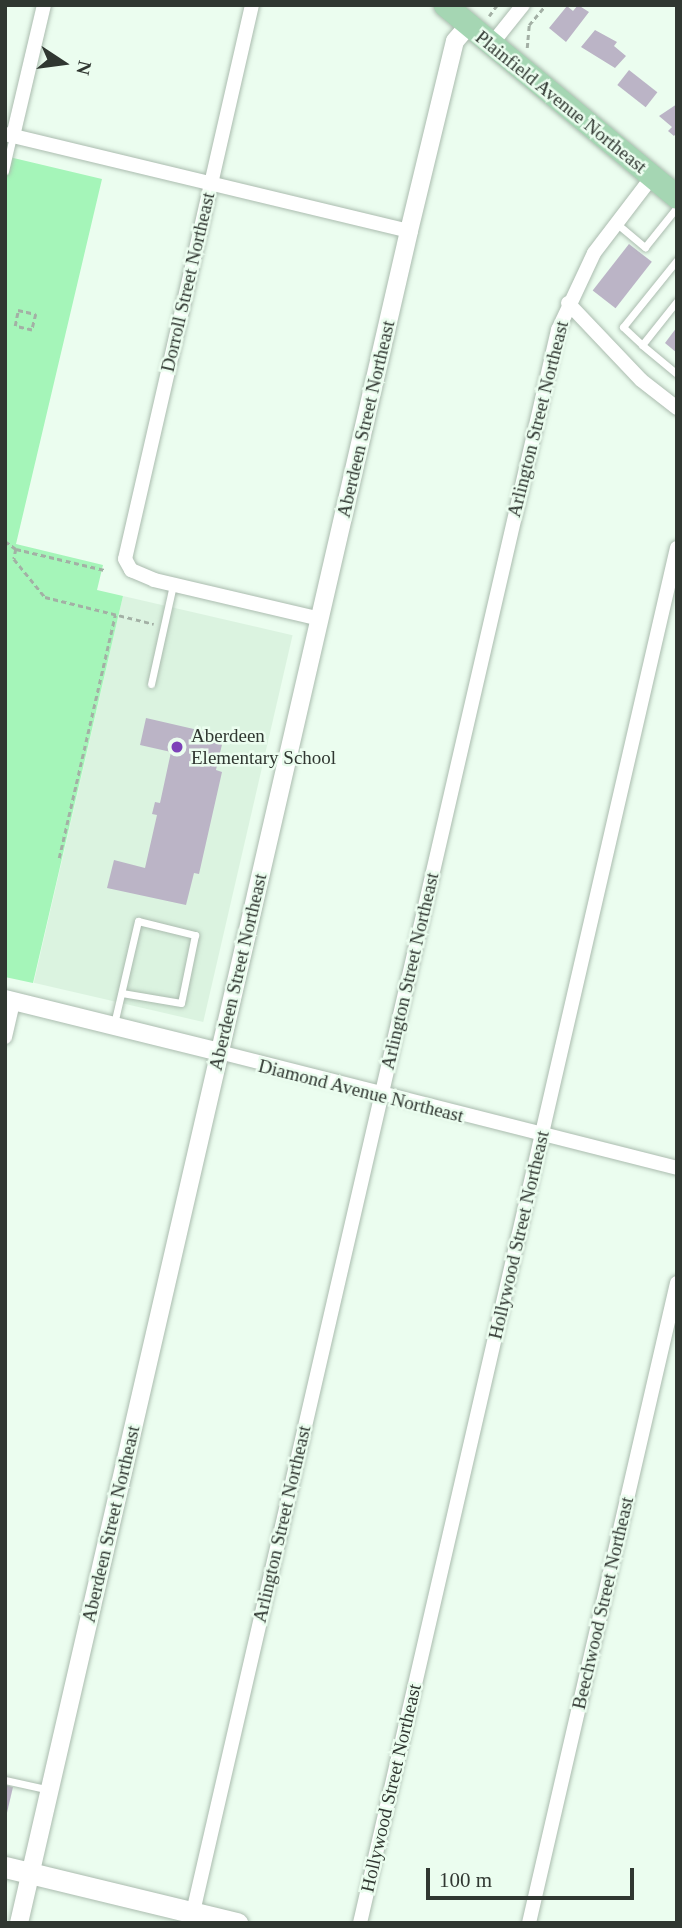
<!DOCTYPE html>
<html>
<head>
<meta charset="utf-8">
<style>
	body { margin:0 }
	#map { position:relative; width:682px; height:1928px; overflow:hidden; background:#ebfdef; font-family:"Times New Roman",serif }
	div>[style] { position:absolute }
	.built>* { inset:0; background:#dbf3e0; transform-origin:0 0 }
	.green>* { inset:0; background:#a5f5b9 }
	.building>* { inset:0; background:#bbb4c6; transform-origin:0 0 }
	.path>* { height:2.5px; margin-top:-1.25px; transform-origin:0; background:repeating-linear-gradient(90deg,#a3b0a5 0 5px,transparent 0 8.5px) }
	.roads { filter:drop-shadow(0 0 2px #abbcaf) drop-shadow(0 0 2px #abbcaf) }
	.service>* { height:7px; margin:-3.5px; padding:0 3.5px; transform-origin:3.5px; border-radius:3.5px; background:#fff }
	.minor>* { height:14px; margin:-7px; padding:0 7px; transform-origin:7px; border-radius:7px; background:#fff }
	.tertiary>* { height:18px; margin:-9px; padding:0 9px; transform-origin:9px; border-radius:9px; background:#fff }
	.secondary>* { height:21px; margin:-10.5px; padding:0 10.5px; transform-origin:10.5px; border-radius:10.5px; background:#fff }
	.primary>* { height:23px; margin:-11.5px; padding:0 11.5px; transform-origin:11.5px; border-radius:11.5px; background:#a5d6b3 }
	.dots>* { width:19px; height:19px; translate:-50% -50%; box-sizing:border-box; border:4px solid #ebfdef; border-radius:50% }
	span { translate:-50% -50%; white-space:nowrap; text-align:center; line-height:1.15; -webkit-text-stroke:5px #ebfdef; paint-order:stroke }
	.street-label { font-size:19px; color:#303731 }
	.poi-label { font-size:19px; color:#303731 }
	.left { translate:0 -50%; text-align:left }
	.frame { position:absolute; inset:0; border:7px solid #303731; pointer-events:none }
	.north { position:absolute; left:28px; top:28px; width:70px; height:70px; -webkit-text-stroke:5px #ebfdef; paint-order:stroke; rotate:103deg; font-size:19px; font-weight:700; line-height:28px; text-align:center; color:#303731 }
	.north::after { content:''; display:block; margin:auto; width:24px; height:32px; background:#303731; clip-path:polygon(50% 0,100% 100%,50% 72%,0 100%) }
	.scale { position:absolute; left:426px; top:1868px; width:208px; height:32px; box-sizing:border-box; border:4px solid #303731; border-top:0; padding-left:9px; font-size:21px; line-height:24px; white-space:nowrap; color:#303731; -webkit-text-stroke:5px #ebfdef; paint-order:stroke }
</style>
</head>
<body>
<div id="map">
	<div class="built">
		<div style="left:123px;top:596px;width:174px;height:397px;rotate:13deg"></div>
	</div>
	<div class="green">
		<div style="clip-path:polygon(5px 156px,102px 179px,16px 544px,103px 565px,97px 590px,123px 596px,33px 983px,5px 977px)"></div>
	</div>
	<div class="building">
		<div style="clip-path:polygon(578px 5px,589px 12px,566px 42px,549px 28px,567px 6px,573px 11px)"></div>
		<div style="clip-path:polygon(595px 30px,617px 42px,614px 46px,626px 56px,615px 68px,581px 47px)"></div>
		<div style="left:629px;top:70px;width:36px;height:19px;rotate:38deg"></div>
		<div style="clip-path:polygon(677px 104px,677px 132px,674px 136px,668px 131px,672px 127px,659px 116px)"></div>
		<div style="left:629px;top:244px;width:29px;height:59px;rotate:38deg"></div>
		<div style="clip-path:polygon(677px 327px,677px 353px,665px 343px)"></div>
		<div style="clip-path:polygon(146px 718px,224px 736px,216px 770px,222px 772px,199px 874px,194px 873px,186px 905px,107px 888px,114px 860px,145px 868px,157px 815px,152px 814px,155px 802px,160px 803px,171px 752px,140px 745px)"></div>
		<div style="clip-path:polygon(5px 1785px,13px 1787px,6px 1817px,5px 1817px)"></div>
	</div>
	<div class="path">
		<div style="left:489px;top:16px;width:14px;rotate:-54deg"></div>
		<div style="left:527px;top:48px;width:23px;rotate:-85deg"></div>
		<div style="left:529px;top:25px;width:26px;rotate:-50deg"></div>
		<div style="left:18px;top:310px;width:18px;rotate:13deg"></div>
		<div style="left:36px;top:314px;width:16px;rotate:104deg"></div>
		<div style="left:32px;top:330px;width:17px;rotate:-167deg"></div>
		<div style="left:15px;top:326px;width:16px;rotate:-79deg"></div>
		<div style="left:5px;top:541px;width:14px;rotate:36deg"></div>
		<div style="left:16px;top:549px;width:91px;rotate:13.3deg"></div>
		<div style="left:16px;top:549px;width:10px;rotate:101deg"></div>
		<div style="left:14px;top:559px;width:49px;rotate:50.8deg"></div>
		<div style="left:45px;top:597px;width:112px;rotate:13.9deg"></div>
		<div style="left:59px;top:858px;width:249px;rotate:-77deg"></div>
	</div>
	<div class="roads">
		<div class="service">
			<div style="left:5px;top:171px;width:36px;rotate:-77deg"></div>
			<div style="left:616px;top:223px;width:38px;rotate:40deg"></div>
			<div style="left:645px;top:247px;width:51px;rotate:-51.3deg"></div>
			<div style="left:677px;top:260px;width:86px;rotate:128.9deg"></div>
			<div style="left:623px;top:327px;width:26px;rotate:43deg"></div>
			<div style="left:642px;top:345px;width:56px;rotate:-51.5deg"></div>
			<div style="left:642px;top:345px;width:45px;rotate:39.6deg"></div>
			<div style="left:151px;top:684px;width:101px;rotate:-77.5deg"></div>
			<div style="left:114px;top:1024px;width:106px;rotate:-76.9deg"></div>
			<div style="left:138px;top:921px;width:59px;rotate:13.8deg"></div>
			<div style="left:195px;top:935px;width:69px;rotate:101.6deg"></div>
			<div style="left:181px;top:1003px;width:60px;rotate:-170.4deg"></div>
			<div style="left:5px;top:1780px;width:46px;rotate:12.5deg"></div>
		</div>
		<div class="minor">
			<div style="left:252px;top:5px;width:568px;rotate:102.91deg"></div>
			<div style="left:125px;top:559px;width:13px;rotate:61deg"></div>
			<div style="left:131px;top:570px;width:25px;rotate:23deg"></div>
			<div style="left:154px;top:580px;width:171px;rotate:13.2deg"></div>
			<div style="left:491px;top:45px;width:51px;rotate:-51.3deg"></div>
			<div style="left:5px;top:134px;width:415px;rotate:13.5deg"></div>
			<div style="left:13px;top:136px;width:135px;rotate:-76.7deg"></div>
			<div style="left:568px;top:303px;width:106px;rotate:46.5deg"></div>
			<div style="left:641px;top:380px;width:46px;rotate:37.9deg"></div>
			<div style="left:5px;top:1037px;width:37px;rotate:-77deg"></div>
			<div style="left:219px;top:1052px;width:472px;rotate:14.2deg"></div>
			<div style="left:193px;top:1912px;width:1624px;rotate:-77.01deg"></div>
			<div style="left:558px;top:330px;width:85px;rotate:-64.9deg"></div>
			<div style="left:594px;top:253px;width:96px;rotate:-52.7deg"></div>
			<div style="left:360px;top:1923px;width:1411px;rotate:-77.02deg"></div>
			<div style="left:529px;top:1923px;width:657px;rotate:-76.98deg"></div>
		</div>
		<div class="tertiary">
			<div style="left:5px;top:999px;width:220px;rotate:13.9deg"></div>
			<div style="left:19px;top:1923px;width:1736px;rotate:-77.02deg"></div>
			<div style="left:409px;top:231px;width:195px;rotate:-76.4deg"></div>
			<div style="left:455px;top:41px;width:20px;rotate:-49deg"></div>
		</div>
		<div class="secondary">
			<div style="left:5px;top:1867px;width:239px;rotate:13.6deg"></div>
		</div>
		<div class="primary">
			<div style="left:445px;top:5px;width:301px;rotate:39.6deg"></div>
		</div>
	</div>
	<div class="dots">
		<div style="left:177px;top:747px;background:#7d42b8"></div>
	</div>
	<div class="street-label">
		<span style="left:561px;top:102px;rotate:39deg">Plainfield Avenue Northeast</span>
		<span style="left:188px;top:282px;rotate:-77deg">Dorroll Street Northeast</span>
		<span style="left:366px;top:419px;rotate:-77deg">Aberdeen Street Northeast</span>
		<span style="left:538px;top:419px;rotate:-76deg">Arlington Street Northeast</span>
		<span style="left:410px;top:971px;rotate:-77deg">Arlington Street Northeast</span>
		<span style="left:238px;top:972px;rotate:-77deg">Aberdeen Street Northeast</span>
		<span style="left:361px;top:1091px;rotate:14deg">Diamond Avenue Northeast</span>
		<span style="left:519px;top:1235px;rotate:-77deg">Hollywood Street Northeast</span>
		<span style="left:111px;top:1524px;rotate:-77deg">Aberdeen Street Northeast</span>
		<span style="left:282px;top:1524px;rotate:-77deg">Arlington Street Northeast</span>
		<span style="left:603px;top:1603px;rotate:-77deg">Beechwood Street Northeast</span>
		<span style="left:391px;top:1788px;rotate:-77deg">Hollywood Street Northeast</span>
	</div>
	<div class="poi-label">
		<span class="left" style="left:191px;top:747px">Aberdeen<br>Elementary School</span>
	</div>
	<div class="frame"></div>
	<div class="north">N</div>
	<div class="scale">100 m</div>
</div>
</body>
</html>
